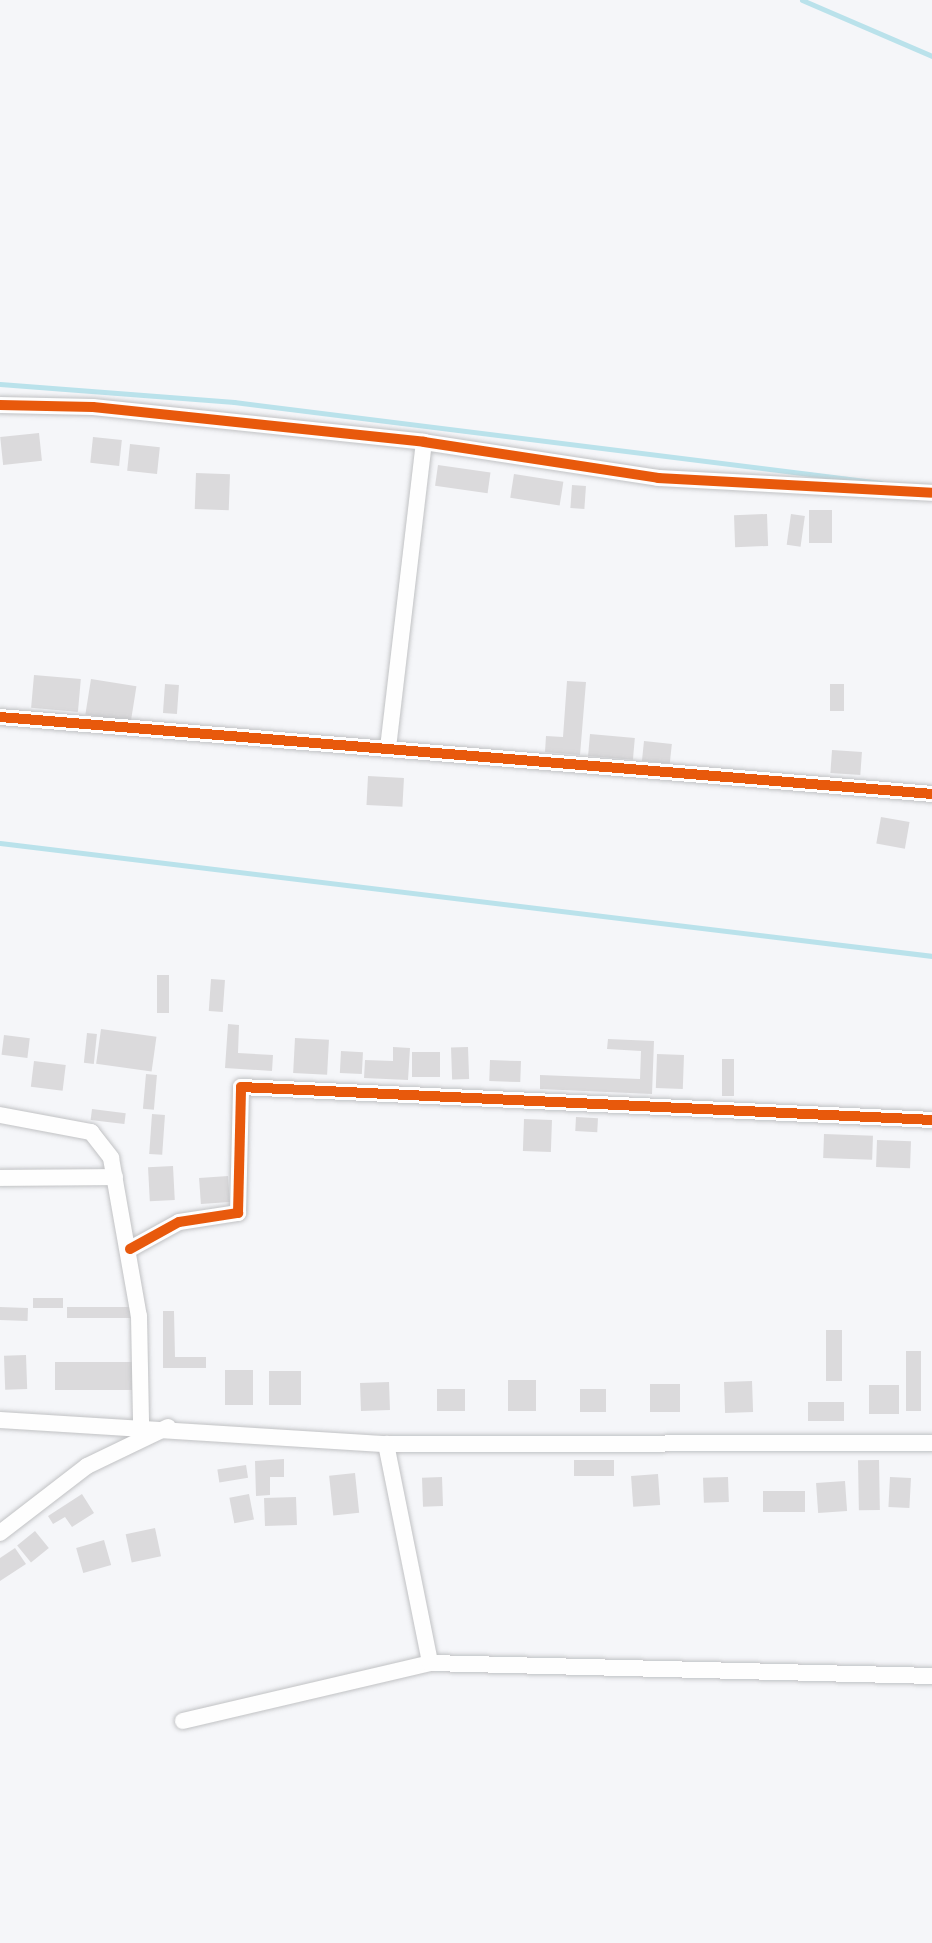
<!DOCTYPE html>
<html>
<head>
<meta charset="utf-8">
<style>
	body { margin:0 }
	#map { position:relative; width:932px; height:1943px; overflow:hidden; background:#f5f6f9; font-family:"Source Sans 3",sans-serif }
	div>[style] { position:absolute }
	.stream>* { height:5px; margin:-2.5px; padding:0 2.5px; transform-origin:2.5px; border-radius:2.5px; background:#bae2eb }
	.building>* { inset:0; background:#dbdadc; transform-origin:0 0 }
	.roads { filter:drop-shadow(0 0 2px #c1c2c4) drop-shadow(0 0 2px #c1c2c4) }
	.minor>* { height:16px; margin:-8px; padding:0 8px; transform-origin:8px; border-radius:8px; background:#fefefe }
	.cycleway>* { height:10px; margin:-5px; padding:0 5px; transform-origin:5px; border-radius:5px; background:#e8590c }
	span { translate:-50% -50%; white-space:nowrap; text-align:center; line-height:1.15; -webkit-text-stroke:6px #fff; paint-order:stroke }
</style>
</head>
<body>
<div id="map">
	<div class="stream">
		<div style="left:802px;top:0;width:142px;rotate:23.3deg"></div>
		<div style="left:0;top:384px;width:235px;rotate:4.4deg"></div>
		<div style="left:234px;top:402px;width:652px;rotate:7.14deg"></div>
		<div style="left:0;top:843px;width:939px;rotate:6.91deg"></div>
	</div>
	<div class="building">
		<div style="left:39px;top:433px;width:28px;height:39px;rotate:84deg"></div>
		<div style="left:93px;top:437px;width:29px;height:26px;rotate:6deg"></div>
		<div style="left:130px;top:444px;width:30px;height:27px;rotate:6deg"></div>
		<div style="left:438px;top:465px;width:53px;height:21px;rotate:8deg"></div>
		<div style="left:196px;top:473px;width:34px;height:36px;rotate:2deg"></div>
		<div style="left:514px;top:474px;width:50px;height:24px;rotate:9deg"></div>
		<div style="left:572px;top:485px;width:14px;height:23px;rotate:4deg"></div>
		<div style="left:809px;top:510px;width:23px;height:33px"></div>
		<div style="left:767px;top:514px;width:32px;height:33px;rotate:88deg"></div>
		<div style="left:791px;top:514px;width:14px;height:31px;rotate:8deg"></div>
		<div style="left:34px;top:675px;width:47px;height:33px;rotate:5deg"></div>
		<div style="left:91px;top:679px;width:46px;height:36px;rotate:9deg"></div>
		<div style="clip-path:polygon(567px 681px,586px 682px,580px 755px,545px 752px,546px 736px,563px 737px)"></div>
		<div style="left:165px;top:684px;width:14px;height:29px;rotate:4deg"></div>
		<div style="left:830px;top:684px;width:14px;height:27px"></div>
		<div style="left:590px;top:734px;width:45px;height:22px;rotate:5deg"></div>
		<div style="left:644px;top:741px;width:28px;height:20px;rotate:6deg"></div>
		<div style="left:832px;top:750px;width:30px;height:23px;rotate:4deg"></div>
		<div style="left:368px;top:776px;width:36px;height:29px;rotate:3deg"></div>
		<div style="left:881px;top:817px;width:29px;height:27px;rotate:10deg"></div>
		<div style="left:157px;top:975px;width:12px;height:38px"></div>
		<div style="left:211px;top:979px;width:14px;height:32px;rotate:4deg"></div>
		<div style="clip-path:polygon(228px 1024px,239px 1025px,238px 1053px,273px 1055px,272px 1071px,225px 1068px)"></div>
		<div style="left:101px;top:1029px;width:56px;height:35px;rotate:8deg"></div>
		<div style="left:87px;top:1033px;width:10px;height:30px;rotate:6deg"></div>
		<div style="left:4px;top:1035px;width:26px;height:20px;rotate:7deg"></div>
		<div style="left:295px;top:1038px;width:34px;height:35px;rotate:3deg"></div>
		<div style="clip-path:polygon(608px 1039px,654px 1041px,652px 1094px,540px 1089px,540px 1075px,640px 1079px,641px 1051px,607px 1049px)"></div>
		<div style="clip-path:polygon(393px 1047px,410px 1048px,408px 1080px,364px 1078px,365px 1060px,393px 1061px)"></div>
		<div style="left:468px;top:1047px;width:32px;height:17px;rotate:88deg"></div>
		<div style="left:341px;top:1051px;width:22px;height:22px;rotate:3deg"></div>
		<div style="left:412px;top:1052px;width:28px;height:25px"></div>
		<div style="left:657px;top:1054px;width:27px;height:34px;rotate:2deg"></div>
		<div style="left:722px;top:1059px;width:12px;height:37px"></div>
		<div style="left:490px;top:1060px;width:31px;height:21px;rotate:2deg"></div>
		<div style="left:34px;top:1061px;width:32px;height:26px;rotate:7deg"></div>
		<div style="left:146px;top:1074px;width:11px;height:35px;rotate:5deg"></div>
		<div style="left:92px;top:1109px;width:34px;height:11px;rotate:7deg"></div>
		<div style="left:152px;top:1114px;width:13px;height:40px;rotate:4deg"></div>
		<div style="left:576px;top:1117px;width:22px;height:14px;rotate:3deg"></div>
		<div style="left:524px;top:1119px;width:28px;height:32px;rotate:2deg"></div>
		<div style="left:824px;top:1134px;width:49px;height:24px;rotate:2deg"></div>
		<div style="left:877px;top:1140px;width:34px;height:27px;rotate:2deg"></div>
		<div style="left:173px;top:1166px;width:34px;height:25px;rotate:87deg"></div>
		<div style="left:228px;top:1176px;width:26px;height:29px;rotate:86deg"></div>
		<div style="left:63px;top:1298px;width:10px;height:30px;rotate:90deg"></div>
		<div style="left:0;top:1307px;width:28px;height:13px;rotate:2deg"></div>
		<div style="left:130px;top:1307px;width:11px;height:63px;rotate:90deg"></div>
		<div style="clip-path:polygon(163px 1311px,174px 1311px,175px 1357px,206px 1357px,206px 1368px,163px 1368px)"></div>
		<div style="left:826px;top:1330px;width:16px;height:51px"></div>
		<div style="left:906px;top:1351px;width:15px;height:60px"></div>
		<div style="left:26px;top:1355px;width:34px;height:22px;rotate:88deg"></div>
		<div style="left:132px;top:1362px;width:28px;height:77px;rotate:90deg"></div>
		<div style="left:225px;top:1370px;width:28px;height:35px"></div>
		<div style="left:269px;top:1371px;width:32px;height:34px"></div>
		<div style="left:508px;top:1380px;width:28px;height:31px"></div>
		<div style="left:752px;top:1381px;width:31px;height:28px;rotate:88deg"></div>
		<div style="left:389px;top:1382px;width:28px;height:29px;rotate:88deg"></div>
		<div style="left:680px;top:1384px;width:28px;height:30px;rotate:90deg"></div>
		<div style="left:869px;top:1385px;width:30px;height:29px"></div>
		<div style="left:437px;top:1389px;width:28px;height:22px"></div>
		<div style="left:580px;top:1389px;width:26px;height:23px"></div>
		<div style="left:844px;top:1402px;width:19px;height:36px;rotate:90deg"></div>
		<div style="clip-path:polygon(284px 1459px,284px 1477px,270px 1477px,270px 1495px,256px 1496px,255px 1461px)"></div>
		<div style="left:614px;top:1460px;width:16px;height:40px;rotate:90deg"></div>
		<div style="left:879px;top:1460px;width:50px;height:21px;rotate:89deg"></div>
		<div style="left:246px;top:1465px;width:13px;height:29px;rotate:81deg"></div>
		<div style="left:355px;top:1473px;width:40px;height:26px;rotate:84deg"></div>
		<div style="left:658px;top:1474px;width:31px;height:27px;rotate:86deg"></div>
		<div style="left:442px;top:1477px;width:29px;height:20px;rotate:88deg"></div>
		<div style="left:728px;top:1477px;width:25px;height:25px;rotate:88deg"></div>
		<div style="left:890px;top:1477px;width:21px;height:30px;rotate:3deg"></div>
		<div style="left:845px;top:1481px;width:30px;height:29px;rotate:86deg"></div>
		<div style="left:805px;top:1491px;width:21px;height:42px;rotate:90deg"></div>
		<div style="clip-path:polygon(82px 1494px,94px 1513px,72px 1527px,65px 1517px,53px 1524px,48px 1516px)"></div>
		<div style="left:249px;top:1494px;width:26px;height:20px;rotate:79deg"></div>
		<div style="left:296px;top:1497px;width:28px;height:32px;rotate:88deg"></div>
		<div style="left:155px;top:1528px;width:29px;height:30px;rotate:78deg"></div>
		<div style="left:35px;top:1531px;width:22px;height:23px;rotate:51deg"></div>
		<div style="left:104px;top:1540px;width:26px;height:29px;rotate:74deg"></div>
		<div style="clip-path:polygon(15px 1548px,26px 1564px,0 1581px,0 1558px)"></div>
	</div>
	<div class="roads">
		<div class="minor">
			<div style="left:0;top:405px;width:93px;rotate:1.2deg"></div>
			<div style="left:93px;top:407px;width:333px;rotate:6deg"></div>
			<div style="left:424px;top:442px;width:237px;rotate:8.7deg"></div>
			<div style="left:658px;top:478px;width:274px;rotate:3.1deg"></div>
			<div style="left:0;top:717px;width:935px;rotate:4.72deg"></div>
			<div style="left:388px;top:748px;width:308px;rotate:-83.3deg"></div>
			<div style="left:0;top:1115px;width:93px;rotate:10.6deg"></div>
			<div style="left:91px;top:1132px;width:33px;rotate:52deg"></div>
			<div style="left:111px;top:1158px;width:160px;rotate:80deg"></div>
			<div style="left:139px;top:1316px;width:108px;rotate:88.9deg"></div>
			<div style="left:0;top:1178px;width:115px;rotate:-0.5deg"></div>
			<div style="left:130px;top:1249px;width:56px;rotate:-28.9deg"></div>
			<div style="left:179px;top:1222px;width:60px;rotate:-8.7deg"></div>
			<div style="left:238px;top:1213px;width:126px;rotate:-88.6deg"></div>
			<div style="left:241px;top:1087px;width:692px;rotate:2.73deg"></div>
			<div style="left:0;top:1420px;width:387px;rotate:3.6deg"></div>
			<div style="left:386px;top:1444px;width:546px;rotate:-0.1deg"></div>
			<div style="left:386px;top:1444px;width:223px;rotate:78.6deg"></div>
			<div style="left:0;top:1533px;width:110px;rotate:-37.6deg"></div>
			<div style="left:87px;top:1466px;width:90px;rotate:-25.7deg"></div>
			<div style="left:183px;top:1721px;width:254px;rotate:-13.2deg"></div>
			<div style="left:430px;top:1663px;width:502px;rotate:1.48deg"></div>
		</div>
	</div>
	<div class="cycleway">
		<div style="left:0;top:405px;width:93px;rotate:1.2deg"></div>
		<div style="left:93px;top:407px;width:333px;rotate:6deg"></div>
		<div style="left:424px;top:442px;width:237px;rotate:8.7deg"></div>
		<div style="left:658px;top:478px;width:274px;rotate:3.1deg"></div>
		<div style="left:0;top:717px;width:935px;rotate:4.72deg"></div>
		<div style="left:130px;top:1249px;width:56px;rotate:-28.9deg"></div>
		<div style="left:179px;top:1222px;width:60px;rotate:-8.7deg"></div>
		<div style="left:238px;top:1213px;width:126px;rotate:-88.6deg"></div>
		<div style="left:241px;top:1087px;width:692px;rotate:2.73deg"></div>
	</div>
</div>
</body>
</html>
